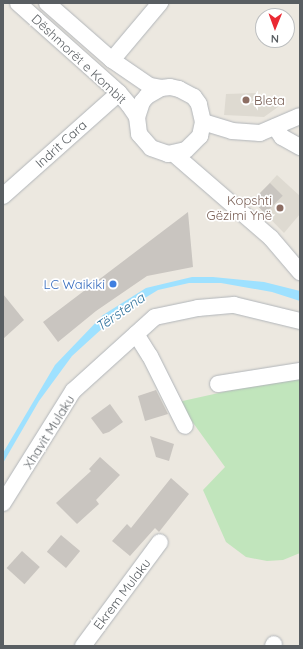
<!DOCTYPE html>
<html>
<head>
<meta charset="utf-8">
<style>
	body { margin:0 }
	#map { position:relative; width:303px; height:649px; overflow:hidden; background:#ece8e0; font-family:Quicksand,sans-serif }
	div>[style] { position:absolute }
	.education>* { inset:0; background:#dedad1 }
	.green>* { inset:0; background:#c1e5bc }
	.water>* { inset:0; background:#9ee1ff }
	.building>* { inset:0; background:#c9c5c0; transform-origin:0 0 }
	.roads { filter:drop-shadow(0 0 1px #b1b5b9) drop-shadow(0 0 1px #b1b5b9) }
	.minor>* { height:16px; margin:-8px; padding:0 8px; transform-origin:8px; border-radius:8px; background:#fff }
	.dots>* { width:11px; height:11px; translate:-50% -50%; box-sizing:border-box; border:2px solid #fff; border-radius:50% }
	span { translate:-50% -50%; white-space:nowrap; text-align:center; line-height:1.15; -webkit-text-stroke:3.5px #fff; paint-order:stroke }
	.street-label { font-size:13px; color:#595e62 }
	.education-label { font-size:13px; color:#785e54 }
	.left { translate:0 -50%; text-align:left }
	.right { translate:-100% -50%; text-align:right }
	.shop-label { font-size:13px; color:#366cbe }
	.water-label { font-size:14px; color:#37779f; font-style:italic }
	.frame { position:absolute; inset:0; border:4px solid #595e62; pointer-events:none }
	.north { position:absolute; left:255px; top:8px; width:40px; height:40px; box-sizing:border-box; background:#fff; border:1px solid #bdbfc0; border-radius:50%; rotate:181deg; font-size:11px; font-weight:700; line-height:16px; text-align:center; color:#595e62 }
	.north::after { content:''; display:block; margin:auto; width:14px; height:18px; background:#ea2933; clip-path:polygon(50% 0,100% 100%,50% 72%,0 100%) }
</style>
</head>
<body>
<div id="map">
	<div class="education">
		<div style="clip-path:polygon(256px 93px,278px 107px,264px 117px,224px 115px,226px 94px)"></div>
		<div style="clip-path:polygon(277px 175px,300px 196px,300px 214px,284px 233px,253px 201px)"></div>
	</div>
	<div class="green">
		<div style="clip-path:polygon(300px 375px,300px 553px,283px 560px,267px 561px,246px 557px,226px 542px,203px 490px,225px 467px,178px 402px)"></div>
	</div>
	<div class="water">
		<div style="clip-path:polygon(192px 277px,213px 277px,264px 282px,300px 291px,300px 301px,272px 292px,221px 283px,189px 283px,158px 290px,117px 315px,72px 356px,39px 401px,3px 463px,3px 453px,55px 365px,103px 315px,146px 288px)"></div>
	</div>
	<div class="building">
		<div style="left:270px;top:183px;width:18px;height:25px;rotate:45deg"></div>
		<div style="clip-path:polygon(188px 212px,193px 267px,147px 276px,96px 311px,58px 342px,43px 322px)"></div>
		<div style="clip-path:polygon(3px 294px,24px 320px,3px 339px)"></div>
		<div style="clip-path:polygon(156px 390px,168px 414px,145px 421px,138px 396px)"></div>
		<div style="clip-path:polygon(110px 404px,123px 422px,109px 432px,103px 434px,91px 418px)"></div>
		<div style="clip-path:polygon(150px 436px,174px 444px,169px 461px,156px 457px)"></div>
		<div style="clip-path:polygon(100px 457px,120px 475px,96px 500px,99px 504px,77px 524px,56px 503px,91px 471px,89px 469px)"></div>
		<div style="clip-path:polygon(171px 478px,189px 494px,159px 532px,155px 528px,130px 556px,112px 541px,127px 524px,131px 528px)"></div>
		<div style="left:61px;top:535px;width:25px;height:22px;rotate:40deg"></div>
		<div style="left:22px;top:551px;width:24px;height:23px;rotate:42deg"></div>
	</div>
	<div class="roads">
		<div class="minor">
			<div style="left:18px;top:3px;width:135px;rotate:41.7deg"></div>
			<div style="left:119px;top:93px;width:16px;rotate:50deg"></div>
			<div style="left:129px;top:105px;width:14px;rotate:56deg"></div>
			<div style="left:137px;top:117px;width:17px;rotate:83deg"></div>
			<div style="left:139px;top:134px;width:18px;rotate:49deg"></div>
			<div style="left:151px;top:148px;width:18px;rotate:19deg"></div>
			<div style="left:168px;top:154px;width:18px;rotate:-13deg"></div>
			<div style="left:186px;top:150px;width:20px;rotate:-45deg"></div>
			<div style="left:200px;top:136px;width:14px;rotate:-78deg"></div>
			<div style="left:203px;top:122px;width:18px;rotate:-103deg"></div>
			<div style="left:199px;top:104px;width:9px;rotate:-126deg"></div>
			<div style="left:194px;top:97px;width:17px;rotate:-152deg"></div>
			<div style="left:179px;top:89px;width:9px;rotate:-167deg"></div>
			<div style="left:170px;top:87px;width:9px;rotate:174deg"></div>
			<div style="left:161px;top:88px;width:16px;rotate:150deg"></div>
			<div style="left:147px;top:96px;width:8px;rotate:130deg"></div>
			<div style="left:142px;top:102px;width:16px;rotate:108deg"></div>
			<div style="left:47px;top:3px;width:86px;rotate:41.2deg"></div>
			<div style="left:112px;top:60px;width:46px;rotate:34.4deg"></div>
			<div style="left:150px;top:86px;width:11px;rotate:10deg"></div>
			<div style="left:112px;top:60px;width:75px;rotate:-49.9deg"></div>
			<div style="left:203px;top:122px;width:30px;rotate:17deg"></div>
			<div style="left:232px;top:131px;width:28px;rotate:4deg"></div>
			<div style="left:260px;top:133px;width:43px;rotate:-23deg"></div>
			<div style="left:275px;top:127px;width:12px;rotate:55deg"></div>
			<div style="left:282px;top:137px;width:21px;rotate:29deg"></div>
			<div style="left:174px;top:154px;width:128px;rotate:40.9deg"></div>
			<div style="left:271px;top:238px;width:45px;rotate:49.5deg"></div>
			<div style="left:3px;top:196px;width:155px;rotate:-41.6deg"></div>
			<div style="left:136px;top:334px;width:26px;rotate:58deg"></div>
			<div style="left:150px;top:356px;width:78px;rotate:63.4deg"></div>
			<div style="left:218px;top:384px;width:83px;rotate:-9deg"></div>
			<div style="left:3px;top:503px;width:132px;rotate:-58deg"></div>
			<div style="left:73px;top:391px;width:110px;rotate:-42.1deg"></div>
			<div style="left:155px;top:317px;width:44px;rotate:-11.8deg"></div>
			<div style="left:198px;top:308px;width:36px;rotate:-5deg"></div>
			<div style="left:234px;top:305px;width:68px;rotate:13.6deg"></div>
			<div style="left:83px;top:646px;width:129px;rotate:-53.5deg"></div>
			<div style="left:273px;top:646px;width:2px;rotate:-63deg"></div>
		</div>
	</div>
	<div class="dots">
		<div style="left:246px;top:100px;background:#8d6e63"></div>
		<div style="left:280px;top:208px;background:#8d6e63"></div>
		<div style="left:113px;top:284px;background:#3f7fe0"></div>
	</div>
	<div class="street-label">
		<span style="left:79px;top:59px;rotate:43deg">Dëshmorët e Kombit</span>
		<span style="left:61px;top:144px;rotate:-42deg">Indrit Cara</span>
		<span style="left:49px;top:432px;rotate:-58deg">Xhavit Mulaku</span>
		<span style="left:122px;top:594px;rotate:-53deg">Ekrem Mulaku</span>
	</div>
	<div class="education-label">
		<span class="left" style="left:254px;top:100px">Bleta</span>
		<span class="right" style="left:272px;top:208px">Kopshti<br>Gëzimi Ynë</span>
	</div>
	<div class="shop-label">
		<span class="right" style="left:105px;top:284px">LC Waikiki</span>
	</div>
	<div class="water-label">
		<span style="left:120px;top:312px;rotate:-35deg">Tërstena</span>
	</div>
	<div class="frame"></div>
	<div class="north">N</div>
</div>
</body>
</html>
